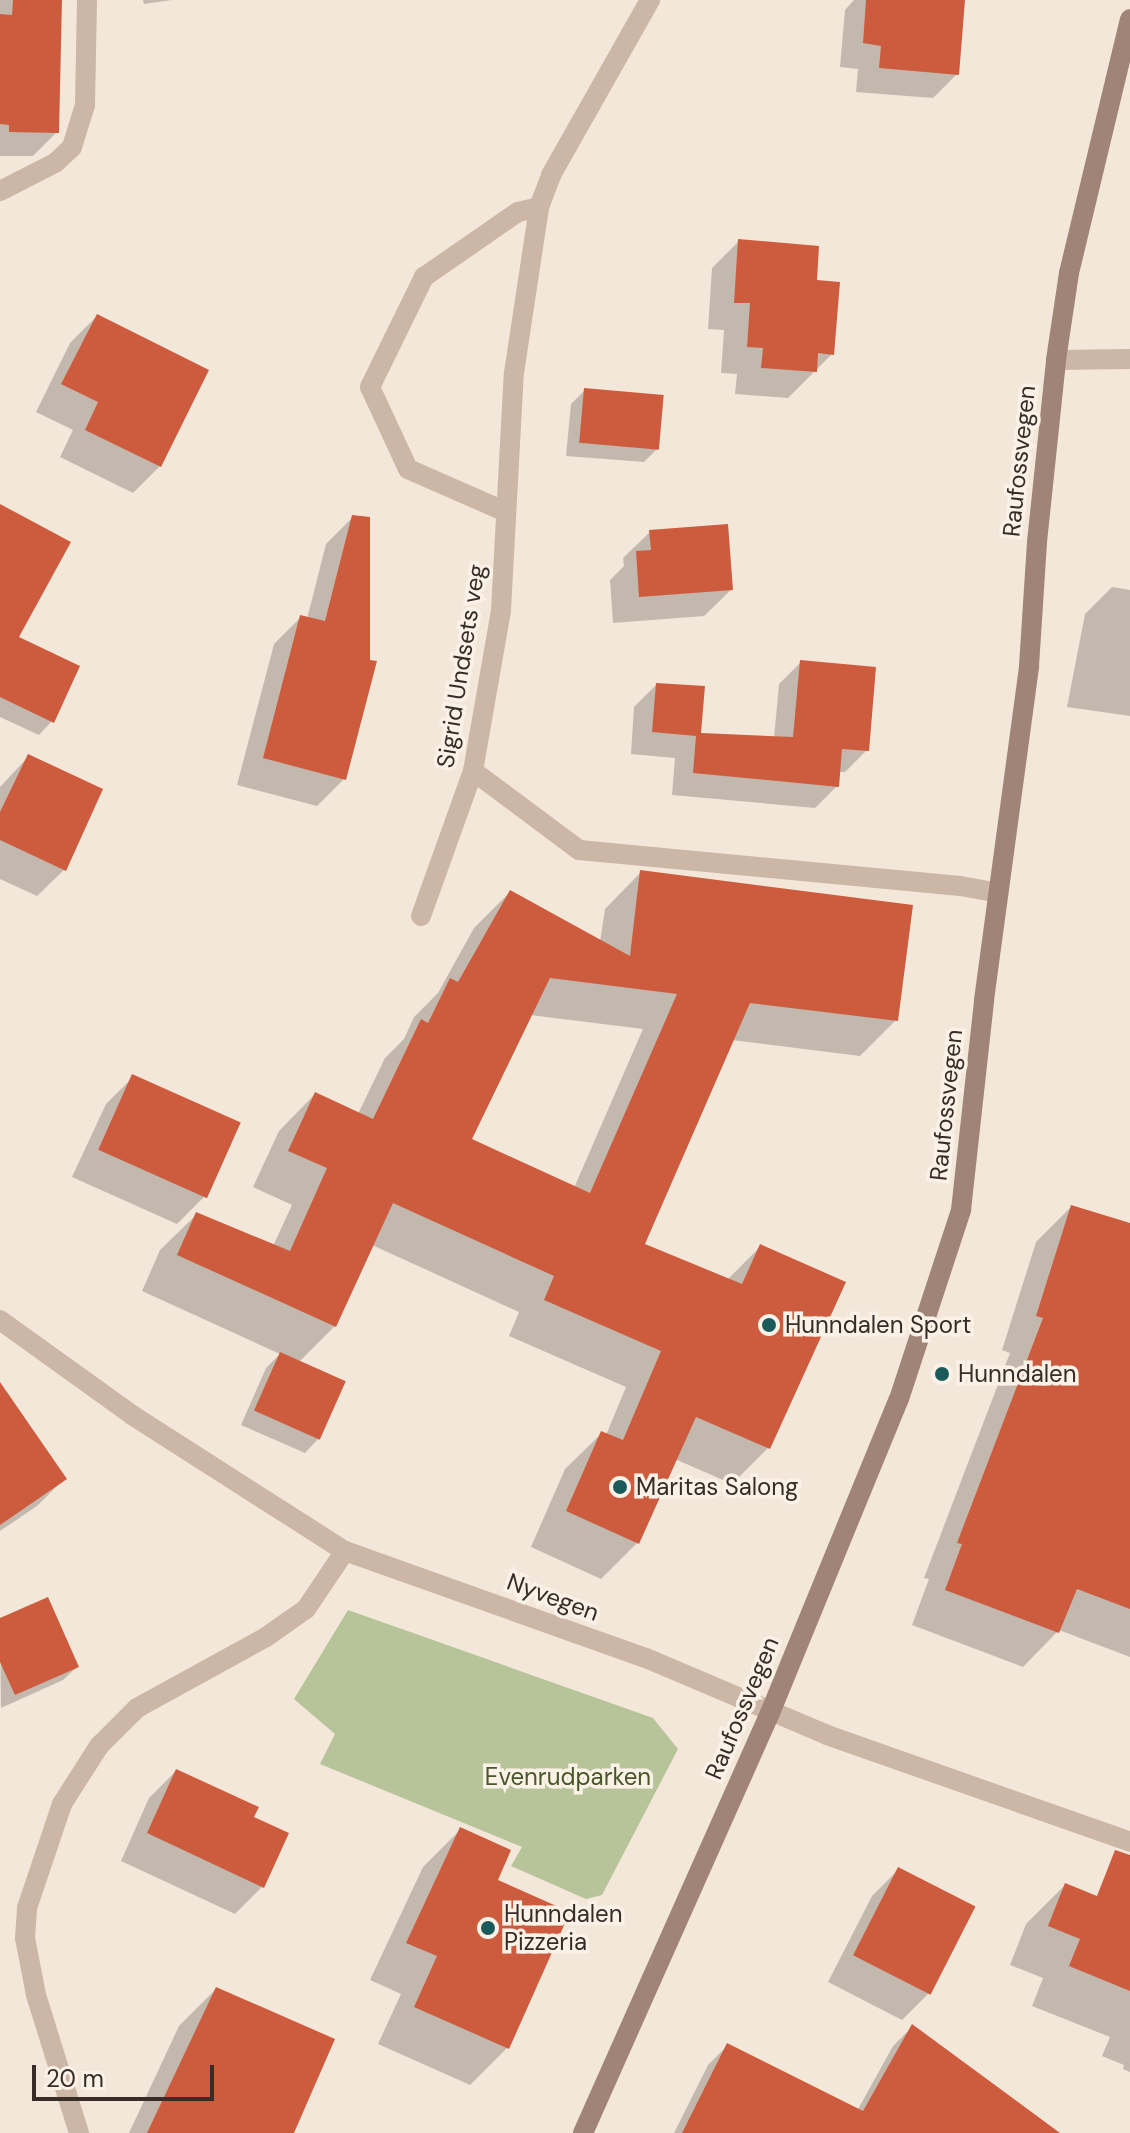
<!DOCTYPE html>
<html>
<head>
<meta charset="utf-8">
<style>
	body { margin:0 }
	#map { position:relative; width:1130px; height:2133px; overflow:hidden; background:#f3e7da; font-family:"DM Sans",sans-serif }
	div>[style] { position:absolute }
	.green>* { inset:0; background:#b7c399 }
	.shadow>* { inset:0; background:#0003 }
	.building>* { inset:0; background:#cd5c3f; transform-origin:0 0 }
	.lane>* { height:20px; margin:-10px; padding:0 10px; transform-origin:10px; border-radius:10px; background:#ccb6a5 }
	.street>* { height:20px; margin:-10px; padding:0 10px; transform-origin:10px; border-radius:10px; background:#ccb6a5 }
	.secondary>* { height:20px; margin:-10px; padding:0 10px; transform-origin:10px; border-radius:10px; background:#a08477 }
	.dots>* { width:22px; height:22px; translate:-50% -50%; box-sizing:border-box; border:4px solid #faf1e7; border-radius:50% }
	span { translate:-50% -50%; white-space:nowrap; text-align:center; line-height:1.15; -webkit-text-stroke:7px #faf1e7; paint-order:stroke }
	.street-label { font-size:24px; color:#372c27 }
	.poi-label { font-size:24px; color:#372c27 }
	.left { translate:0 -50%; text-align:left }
	.park-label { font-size:24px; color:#485729 }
	.scale { position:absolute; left:32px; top:2065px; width:182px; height:36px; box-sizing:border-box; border:4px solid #372c27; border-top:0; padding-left:10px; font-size:24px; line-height:28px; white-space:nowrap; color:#372c27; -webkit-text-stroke:6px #faf1e7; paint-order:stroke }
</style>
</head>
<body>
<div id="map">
	<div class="green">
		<div style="clip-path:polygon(348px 1610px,653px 1718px,678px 1749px,602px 1895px,586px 1899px,511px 1866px,522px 1847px,320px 1764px,335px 1734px,294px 1699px)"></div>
	</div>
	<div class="shadow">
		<div style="clip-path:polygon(0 0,60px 0,57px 132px,33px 156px,0 156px)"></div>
		<div style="clip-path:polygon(143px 0,172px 0,144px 4px)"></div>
		<div style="clip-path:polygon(854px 0,963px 0,957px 74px,933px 98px,856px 92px,858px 69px,840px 67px,845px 10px)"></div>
		<div style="clip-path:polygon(739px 241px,814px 282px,832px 354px,788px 398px,735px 394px,737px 374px,721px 373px,724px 330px,708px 329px,712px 268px)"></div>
		<div style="clip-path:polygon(97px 316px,160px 466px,133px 493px,60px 457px,73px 430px,36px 412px,70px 343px)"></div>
		<div style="clip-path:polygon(585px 390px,658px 448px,644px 462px,566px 456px,571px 404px)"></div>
		<div style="clip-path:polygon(0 506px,12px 636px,52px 721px,39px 735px,0 717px)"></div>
		<div style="clip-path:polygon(353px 517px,344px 779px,317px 806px,237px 785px,274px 644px,301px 617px,307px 619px,326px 544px)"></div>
		<div style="clip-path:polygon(650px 532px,731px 590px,704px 616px,613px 623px,610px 580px,624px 566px,623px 558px)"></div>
		<div style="clip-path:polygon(1112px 587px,1130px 590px,1130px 716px,1067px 707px,1085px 614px)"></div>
		<div style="clip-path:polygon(801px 662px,867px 750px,845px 772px,838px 772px,837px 786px,815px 808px,672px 795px,675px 758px,631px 754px,634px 707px,656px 685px,699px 735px,774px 738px,779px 684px)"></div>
		<div style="clip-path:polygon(28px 757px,64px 870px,37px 896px,0 879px,0 787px)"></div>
		<div style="clip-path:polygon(evenodd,641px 872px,896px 1020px,860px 1056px,732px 1040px,642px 1245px,727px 1280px,760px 1247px,768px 1448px,732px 1484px,675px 1459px,637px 1543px,601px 1579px,531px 1547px,565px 1469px,602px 1433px,606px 1435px,626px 1387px,509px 1336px,519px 1312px,372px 1245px,335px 1326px,298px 1363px,318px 1439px,305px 1453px,241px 1425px,266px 1368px,280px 1354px,142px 1291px,160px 1250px,197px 1214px,273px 1246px,292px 1205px,253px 1187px,279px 1131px,315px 1094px,358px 1114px,385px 1058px,404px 1039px,414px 1017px,438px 993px,474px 928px,510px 892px,600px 942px,605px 909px,641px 872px,530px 1015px,643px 1029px,574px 1188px,469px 1140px,530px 1015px)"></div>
		<div style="clip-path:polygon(133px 1077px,204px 1197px,177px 1224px,72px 1177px,106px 1104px)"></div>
		<div style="clip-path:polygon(1071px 1207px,1130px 1225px,1130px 1657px,1059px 1630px,1023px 1667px,912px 1625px,929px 1579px,924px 1578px,1010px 1353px,1002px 1350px,1036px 1242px)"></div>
		<div style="clip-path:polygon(0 1412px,64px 1479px,37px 1506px,0 1531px)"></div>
		<div style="clip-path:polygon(0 1620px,77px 1667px,63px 1680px,1px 1708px)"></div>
		<div style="clip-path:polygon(176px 1771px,251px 1817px,262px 1887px,235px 1914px,121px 1861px,149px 1798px)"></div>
		<div style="clip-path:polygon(460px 1830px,495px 1881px,507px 2048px,470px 2085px,378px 2044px,401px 1994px,370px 1980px,423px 1867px)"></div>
		<div style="clip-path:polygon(898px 1870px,973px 1907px,929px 1993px,902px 2020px,828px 1982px,872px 1896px)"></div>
		<div style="clip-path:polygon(1065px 1885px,1130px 1911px,1130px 2072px,1123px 2069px,1124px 2065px,1102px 2056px,1110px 2037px,1032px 2006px,1043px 1978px,1010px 1965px,1026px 1924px)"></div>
		<div style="clip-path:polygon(216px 1989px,292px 2133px,129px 2133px,179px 2026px)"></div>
		<div style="clip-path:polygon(912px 2027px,1013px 2133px,674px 2133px,708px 2065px,727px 2046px,857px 2111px,893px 2046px)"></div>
	</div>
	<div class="building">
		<div style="clip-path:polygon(13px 0,62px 0,59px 133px,9px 132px,9px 125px,0 124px,0 14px,12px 15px)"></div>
		<div style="clip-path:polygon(866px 0,965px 0,959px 75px,879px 68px,881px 46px,863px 43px)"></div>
		<div style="clip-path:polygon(738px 239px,819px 246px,817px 280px,840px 282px,834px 355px,818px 353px,817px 372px,761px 368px,763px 348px,747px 347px,750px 303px,734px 303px)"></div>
		<div style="clip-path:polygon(97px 314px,209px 370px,161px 467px,85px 430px,98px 402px,61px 384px)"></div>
		<div style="left:584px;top:388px;width:80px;height:55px;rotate:5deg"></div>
		<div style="clip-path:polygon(0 504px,71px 542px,19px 637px,80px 666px,54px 723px,0 697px)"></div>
		<div style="clip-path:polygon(352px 515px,370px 517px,370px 660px,377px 661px,346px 780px,263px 758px,300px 615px,325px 621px)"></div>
		<div style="clip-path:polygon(728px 524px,733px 590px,639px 597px,636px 551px,651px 550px,649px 530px)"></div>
		<div style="clip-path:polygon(800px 660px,876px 667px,869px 751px,842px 749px,839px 787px,693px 773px,696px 736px,652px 732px,656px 683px,705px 686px,701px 733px,793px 737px)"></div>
		<div style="clip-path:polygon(28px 754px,103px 789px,66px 871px,0 840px,0 812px)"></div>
		<div style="clip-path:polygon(evenodd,640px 870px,913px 905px,898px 1021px,750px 1003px,645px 1244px,742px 1284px,760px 1244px,846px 1282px,770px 1449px,696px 1417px,639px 1544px,566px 1511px,601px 1431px,623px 1440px,661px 1351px,544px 1300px,554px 1276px,393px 1203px,336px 1327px,177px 1255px,196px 1212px,290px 1251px,327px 1168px,288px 1151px,315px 1092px,373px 1119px,421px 1019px,428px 1023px,450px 978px,458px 982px,510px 890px,630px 956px,640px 870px,550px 978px,677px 994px,590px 1193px,472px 1139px,550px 978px)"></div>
		<div style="left:132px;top:1074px;width:119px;height:83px;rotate:24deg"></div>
		<div style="clip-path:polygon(1071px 1205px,1130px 1223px,1130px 1609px,1077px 1589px,1059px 1633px,945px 1590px,962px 1544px,957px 1543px,1043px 1318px,1036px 1316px)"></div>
		<div style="left:280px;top:1352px;width:72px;height:64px;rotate:24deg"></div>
		<div style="clip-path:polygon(0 1382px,67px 1479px,0 1525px)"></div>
		<div style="clip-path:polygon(48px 1597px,79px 1667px,15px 1695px,0 1662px,0 1618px)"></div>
		<div style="clip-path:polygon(176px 1769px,259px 1807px,254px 1817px,289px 1833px,264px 1888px,147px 1833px)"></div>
		<div style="clip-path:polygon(460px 1827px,511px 1850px,498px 1880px,570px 1912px,509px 2049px,414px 2007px,437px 1956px,406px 1943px)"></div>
		<div style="clip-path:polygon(1115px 1850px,1130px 1855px,1130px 1991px,1069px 1966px,1080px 1939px,1048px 1926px,1065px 1883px,1097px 1896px)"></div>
		<div style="left:898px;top:1867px;width:87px;height:99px;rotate:27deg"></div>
		<div style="clip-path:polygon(216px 1987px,335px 2039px,294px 2133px,147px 2133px)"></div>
		<div style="clip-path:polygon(912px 2024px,1060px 2133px,682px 2133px,727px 2043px,863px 2111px)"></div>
	</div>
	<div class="lane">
		<div style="left:0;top:191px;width:62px;rotate:-27deg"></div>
		<div style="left:55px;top:163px;width:23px;rotate:-43deg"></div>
		<div style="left:72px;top:147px;width:44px;rotate:-72.8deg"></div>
		<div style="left:85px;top:105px;width:105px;rotate:-88.9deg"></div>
		<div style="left:473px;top:771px;width:132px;rotate:36.7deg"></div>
		<div style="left:579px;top:850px;width:383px;rotate:5.4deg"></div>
		<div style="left:960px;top:886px;width:39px;rotate:10deg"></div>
		<div style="left:79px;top:2133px;width:145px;rotate:-107.3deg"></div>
		<div style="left:36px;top:1995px;width:58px;rotate:-100.9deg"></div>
		<div style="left:25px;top:1938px;width:30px;rotate:-86deg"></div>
		<div style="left:27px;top:1908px;width:110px;rotate:-71.4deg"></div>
		<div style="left:62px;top:1804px;width:69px;rotate:-57.5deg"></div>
		<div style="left:99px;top:1746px;width:54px;rotate:-45deg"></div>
		<div style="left:137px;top:1708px;width:147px;rotate:-28.8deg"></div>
		<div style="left:266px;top:1637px;width:49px;rotate:-35deg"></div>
		<div style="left:306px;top:1609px;width:70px;rotate:-56.1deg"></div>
	</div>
	<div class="street">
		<div style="left:1056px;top:360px;width:74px;rotate:-0.8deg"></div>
		<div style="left:506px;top:512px;width:107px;rotate:-156.3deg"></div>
		<div style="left:408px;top:469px;width:90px;rotate:-114.9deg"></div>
		<div style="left:370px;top:387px;width:123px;rotate:-63.9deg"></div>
		<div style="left:424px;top:277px;width:114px;rotate:-34.7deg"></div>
		<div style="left:518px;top:212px;width:22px;rotate:-13deg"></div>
		<div style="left:421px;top:916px;width:154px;rotate:-70.3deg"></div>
		<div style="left:473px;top:771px;width:163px;rotate:-80.1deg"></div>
		<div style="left:501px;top:610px;width:237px;rotate:-86.9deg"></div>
		<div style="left:514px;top:373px;width:168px;rotate:-81.4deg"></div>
		<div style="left:539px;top:207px;width:34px;rotate:-69deg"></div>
		<div style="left:551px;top:175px;width:201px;rotate:-60.5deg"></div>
		<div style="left:0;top:1320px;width:163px;rotate:35.7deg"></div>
		<div style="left:132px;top:1415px;width:253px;rotate:32.6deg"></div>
		<div style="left:345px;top:1551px;width:319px;rotate:19.6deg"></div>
		<div style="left:646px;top:1658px;width:197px;rotate:23deg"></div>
		<div style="left:827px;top:1735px;width:321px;rotate:19.4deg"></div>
	</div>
	<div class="secondary">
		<div style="left:583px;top:2133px;width:460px;rotate:-66deg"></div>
		<div style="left:770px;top:1713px;width:339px;rotate:-67.7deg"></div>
		<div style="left:899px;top:1399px;width:199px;rotate:-71.8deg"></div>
		<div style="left:961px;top:1210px;width:211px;rotate:-83.7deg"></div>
		<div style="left:984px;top:1000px;width:337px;rotate:-82.3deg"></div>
		<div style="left:1029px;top:666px;width:124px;rotate:-86.3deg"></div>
		<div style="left:1037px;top:542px;width:183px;rotate:-84deg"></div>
		<div style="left:1056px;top:360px;width:88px;rotate:-81.5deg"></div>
		<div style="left:1069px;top:273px;width:261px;rotate:-76.5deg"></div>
	</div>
	<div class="dots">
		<div style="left:769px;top:1325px;background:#1a5a5b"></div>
		<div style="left:942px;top:1374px;background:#1a5a5b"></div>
		<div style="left:620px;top:1487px;background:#1a5a5b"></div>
		<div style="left:488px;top:1928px;background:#1a5a5b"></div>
	</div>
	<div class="street-label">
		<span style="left:1019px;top:461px;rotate:-84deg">Raufossvegen</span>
		<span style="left:461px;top:666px;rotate:-81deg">Sigrid Undsets veg</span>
		<span style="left:946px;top:1105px;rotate:-84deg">Raufossvegen</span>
		<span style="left:553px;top:1597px;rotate:20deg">Nyvegen</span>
		<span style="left:742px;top:1708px;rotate:-67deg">Raufossvegen</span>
	</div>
	<div class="poi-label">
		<span class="left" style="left:785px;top:1325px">Hunndalen Sport</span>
		<span class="left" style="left:958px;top:1374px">Hunndalen</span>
		<span class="left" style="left:636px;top:1487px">Maritas Salong</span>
		<span class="left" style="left:504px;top:1928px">Hunndalen<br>Pizzeria</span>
	</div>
	<div class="park-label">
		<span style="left:568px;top:1777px">Evenrudparken</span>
	</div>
	<div class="scale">20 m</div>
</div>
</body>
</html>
